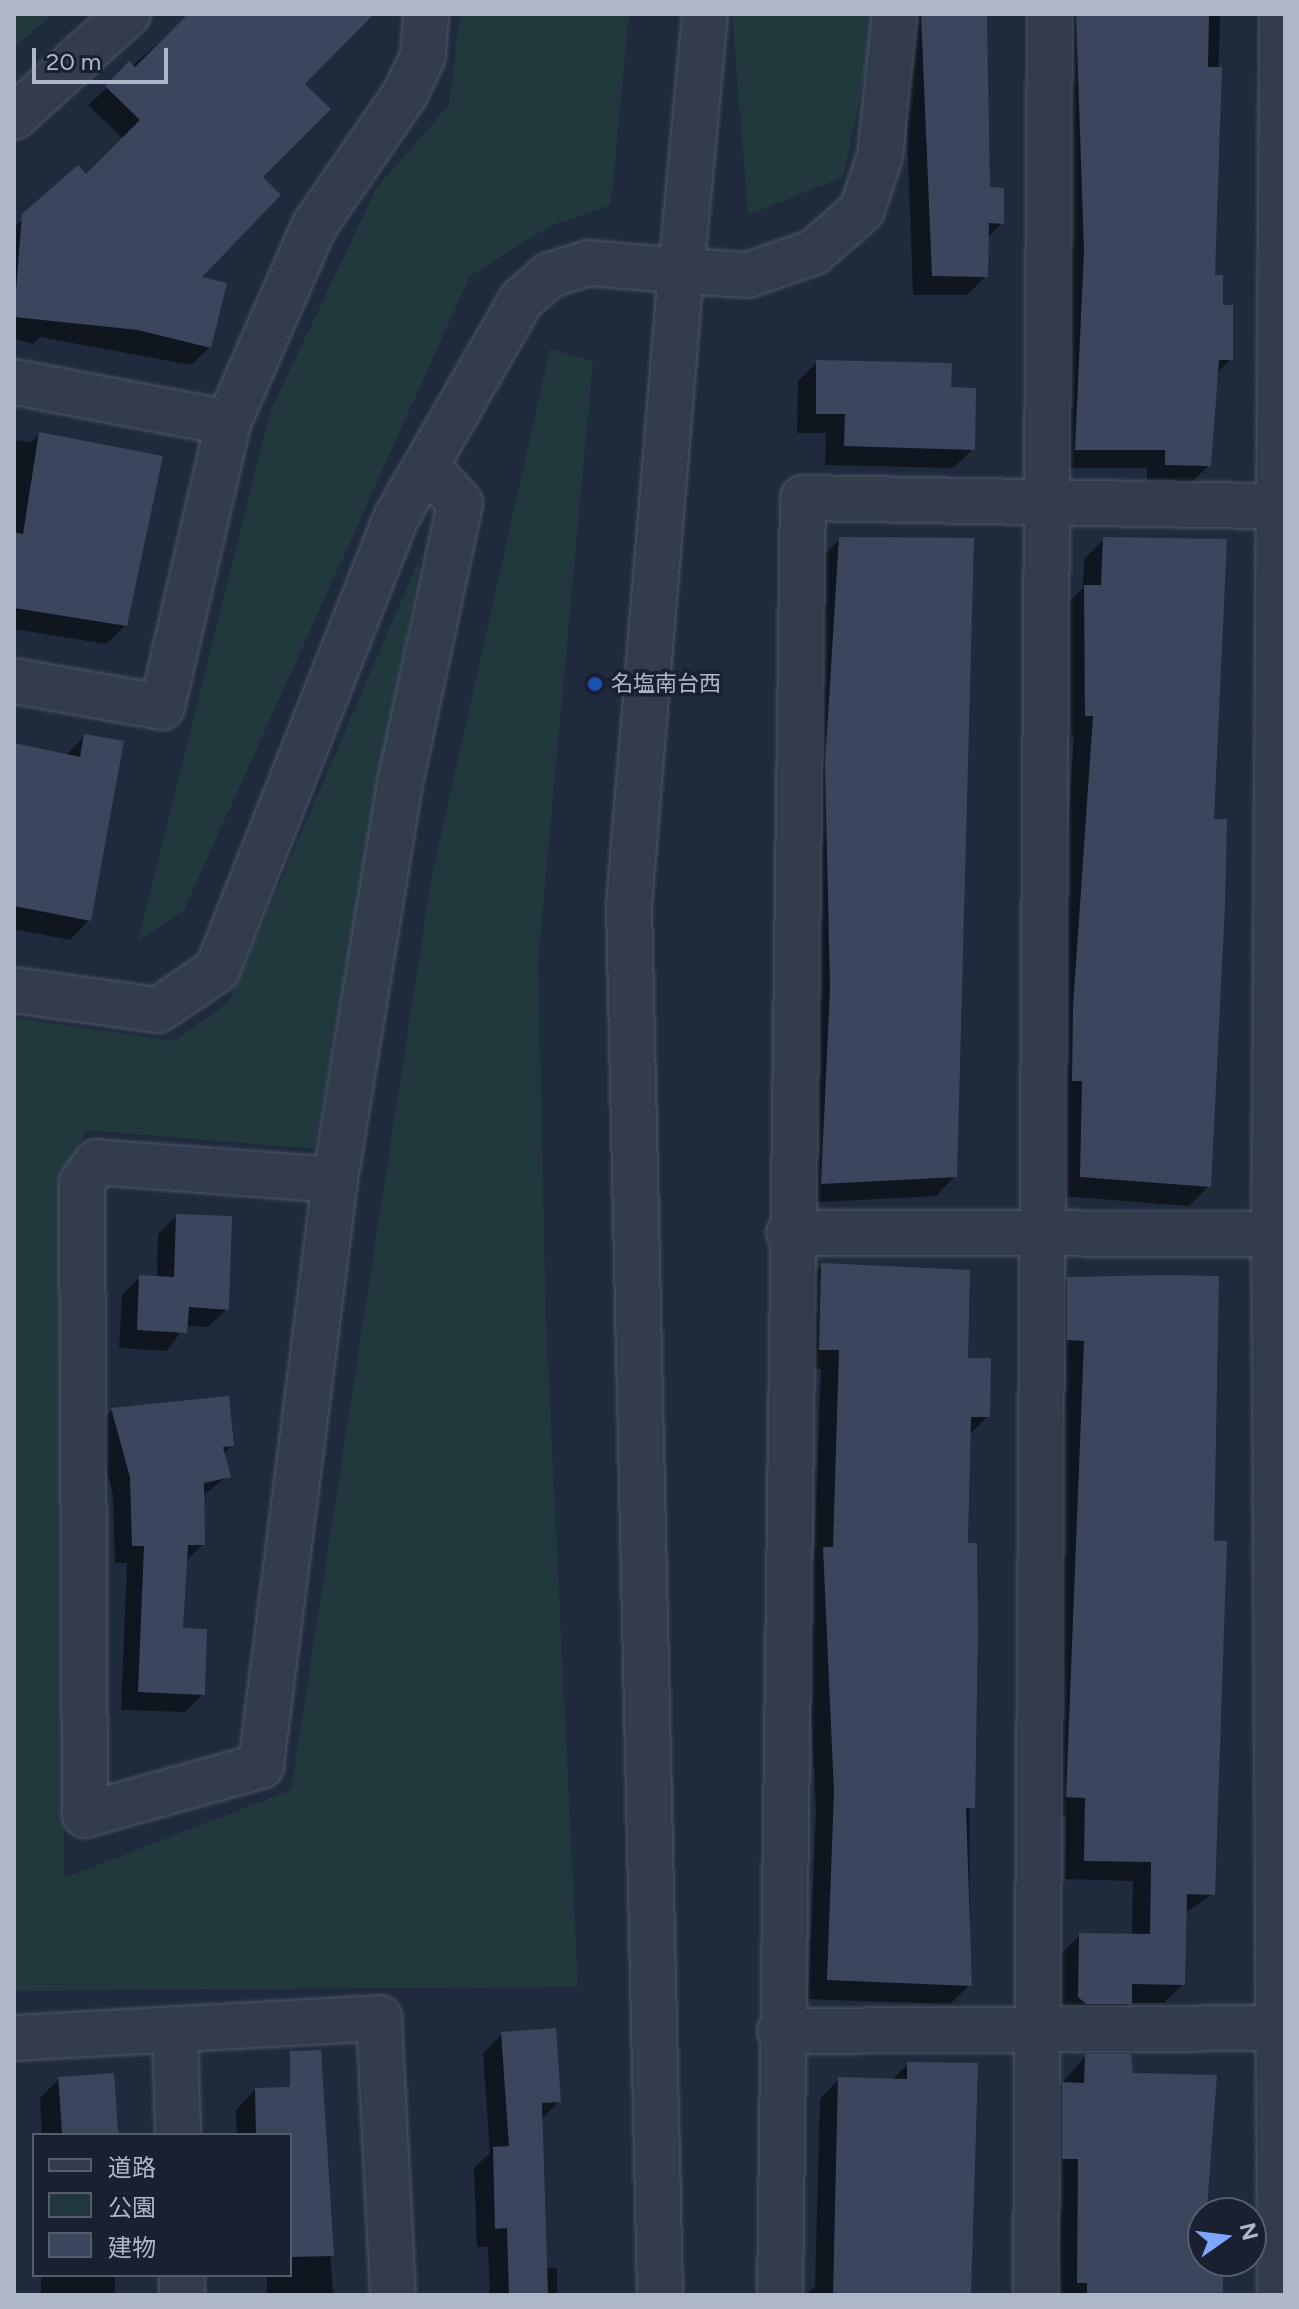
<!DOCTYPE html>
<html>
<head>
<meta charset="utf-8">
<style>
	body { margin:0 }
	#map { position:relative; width:1299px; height:2309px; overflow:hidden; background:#1f2a3c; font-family:Figtree,"Noto Sans JP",sans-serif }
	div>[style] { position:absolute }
	.green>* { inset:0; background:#21383d }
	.shadow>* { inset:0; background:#0007; transform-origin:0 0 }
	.building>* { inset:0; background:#3b465d; transform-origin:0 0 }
	.roads { filter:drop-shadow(0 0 2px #4e5767) drop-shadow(0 0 2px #4e5767) }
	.minor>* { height:44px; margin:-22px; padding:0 22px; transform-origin:22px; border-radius:22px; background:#333c4c }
	.tertiary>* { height:44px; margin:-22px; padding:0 22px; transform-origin:22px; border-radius:22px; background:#333c4c }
	.dots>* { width:22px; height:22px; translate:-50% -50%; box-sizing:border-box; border:4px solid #192131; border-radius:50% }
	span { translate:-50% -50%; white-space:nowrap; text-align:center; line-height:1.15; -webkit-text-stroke:7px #192131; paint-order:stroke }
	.poi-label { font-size:22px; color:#aeb7c8 }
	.left { translate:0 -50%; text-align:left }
	.frame { position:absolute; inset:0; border:16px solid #aeb7c8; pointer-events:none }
	.legend { position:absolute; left:32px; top:2133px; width:260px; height:144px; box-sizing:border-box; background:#192131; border:2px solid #555d6d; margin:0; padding:10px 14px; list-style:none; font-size:24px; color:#aeb7c8 }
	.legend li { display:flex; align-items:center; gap:16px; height:40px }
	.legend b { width:40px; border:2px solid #555d6d }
	.north { position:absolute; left:1187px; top:2197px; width:80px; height:80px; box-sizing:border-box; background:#192131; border:2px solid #555d6d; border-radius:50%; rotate:76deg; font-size:22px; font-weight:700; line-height:32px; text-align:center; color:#aeb7c8 }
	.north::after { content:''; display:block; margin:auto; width:28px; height:36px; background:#7da7ff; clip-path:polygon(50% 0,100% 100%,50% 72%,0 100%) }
	.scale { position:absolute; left:32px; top:48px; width:136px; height:36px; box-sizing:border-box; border:4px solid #aeb7c8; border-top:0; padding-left:10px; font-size:24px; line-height:28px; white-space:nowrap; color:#aeb7c8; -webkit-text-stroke:6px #192131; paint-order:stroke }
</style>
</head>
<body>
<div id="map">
	<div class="green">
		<div style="clip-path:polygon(14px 14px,53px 14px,14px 48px)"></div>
		<div style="clip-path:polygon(460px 14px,629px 14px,611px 205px,548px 227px,470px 276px,184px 910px,138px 941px,270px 412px,377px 187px,449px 105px)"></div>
		<div style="clip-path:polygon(732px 14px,878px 14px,843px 177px,748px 215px)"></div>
		<div style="clip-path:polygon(550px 349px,593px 361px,538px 961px,546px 1322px,578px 1987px,14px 1991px,14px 1018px,175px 1041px,228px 1003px,421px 555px,314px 1149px,86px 1130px,59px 1187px,64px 1878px,291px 1790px,432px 875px)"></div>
	</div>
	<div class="shadow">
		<div style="clip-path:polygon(191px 14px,372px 14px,303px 84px,260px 177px,198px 278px,210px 347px,191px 365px,40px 337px,33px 344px,14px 339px,14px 226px,86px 177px,123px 139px,88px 105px)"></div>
		<div style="clip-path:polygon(903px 14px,986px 14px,988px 189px,1002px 223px,987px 238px,986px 276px,967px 295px,913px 295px)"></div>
		<div style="clip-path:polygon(1059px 14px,1220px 14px,1213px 277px,1231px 359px,1216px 374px,1209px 465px,1190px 484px,1147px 484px,1147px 468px,1056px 468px)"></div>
		<div style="clip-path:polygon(817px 362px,949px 389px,973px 449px,953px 468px,825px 465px,826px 433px,797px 433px,798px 381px)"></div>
		<div style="clip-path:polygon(40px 434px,126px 625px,106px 644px,14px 629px,14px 440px,31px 442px)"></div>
		<div style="clip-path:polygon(840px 539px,955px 1176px,936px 1196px,802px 1203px,820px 559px)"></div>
		<div style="clip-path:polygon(1104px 539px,1212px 821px,1209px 1186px,1189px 1206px,1061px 1196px,1055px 1027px,1074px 735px,1066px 735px,1065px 606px,1083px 588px,1084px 559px)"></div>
		<div style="clip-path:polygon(85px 736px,89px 920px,70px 940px,14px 929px,14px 745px,65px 756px)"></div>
		<div style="clip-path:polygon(177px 1216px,227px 1309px,208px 1327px,185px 1326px,167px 1351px,119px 1348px,122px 1295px,140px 1277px,157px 1278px,158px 1234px)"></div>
		<div style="clip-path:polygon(822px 1265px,988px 1416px,968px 1436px,970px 1985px,950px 2004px,808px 1999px,816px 1812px,804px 1569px,814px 1559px,821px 1369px,801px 1368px,802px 1285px)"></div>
		<div style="clip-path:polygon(1068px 1279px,1212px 1543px,1213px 1894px,1185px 1913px,1183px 1984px,1164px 2003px,1130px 2003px,1111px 2022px,1060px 2017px,1061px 1954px,1080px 1935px,1132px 1936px,1133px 1881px,1065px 1879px,1066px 1816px,1047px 1816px,1066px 1359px,1049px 1359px,1049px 1298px)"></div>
		<div style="clip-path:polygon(112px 1410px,232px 1445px,223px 1454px,228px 1476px,202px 1496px,203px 1544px,185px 1562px,181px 1630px,203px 1694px,185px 1712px,121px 1710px,127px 1563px,115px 1563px,113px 1495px,95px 1428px)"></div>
		<div style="clip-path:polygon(502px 2034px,559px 2101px,541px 2120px,546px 2268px,557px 2268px,557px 2295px,490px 2295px,488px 2247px,477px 2247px,474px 2168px,490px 2153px,483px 2053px)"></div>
		<div style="clip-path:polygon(1086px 2056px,1131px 2075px,1215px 2077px,1203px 2261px,1221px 2261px,1221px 2295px,1058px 2295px,1060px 2178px,1043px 2178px,1044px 2103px)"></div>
		<div style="clip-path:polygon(908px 2064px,970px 2295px,806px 2295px,815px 2286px,820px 2099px,839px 2079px,892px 2080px)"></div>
		<div style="clip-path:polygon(59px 2079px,116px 2135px,42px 2135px,40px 2098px)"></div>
		<div style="clip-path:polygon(320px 2088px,333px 2295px,267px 2295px,267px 2275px,290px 2275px,290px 2135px,237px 2135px,236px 2110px,255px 2090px)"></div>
		<div style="left:41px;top:2275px;width:74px;height:20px"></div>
	</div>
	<div class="building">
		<div style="clip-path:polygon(188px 14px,374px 14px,305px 84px,331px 109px,263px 177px,281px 195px,202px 277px,227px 283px,211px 348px,138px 330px,14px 317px,22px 214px,78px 165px,86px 174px,140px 120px,105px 86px,129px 61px,135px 67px)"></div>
		<div style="clip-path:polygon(921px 14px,987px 14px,990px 187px,1004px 188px,1004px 224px,989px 223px,988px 277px,932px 276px)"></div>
		<div style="clip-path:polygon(1076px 14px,1209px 14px,1208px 67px,1222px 67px,1215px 275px,1223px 275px,1223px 305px,1233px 305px,1233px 360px,1219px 360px,1211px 466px,1165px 465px,1165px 450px,1075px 450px,1084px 250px)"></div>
		<div style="clip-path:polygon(816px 360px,952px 363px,951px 387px,976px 388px,975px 450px,844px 446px,845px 414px,816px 414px)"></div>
		<div style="clip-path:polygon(39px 432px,163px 456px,127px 626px,14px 608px,14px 532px,23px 534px)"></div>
		<div style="clip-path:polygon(839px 537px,974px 538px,957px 1177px,821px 1184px,830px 988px,825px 765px)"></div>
		<div style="clip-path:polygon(1103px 537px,1227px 539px,1214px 819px,1227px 819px,1225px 905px,1211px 1187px,1080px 1177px,1082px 1081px,1072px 1081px,1073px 1006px,1093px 716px,1085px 716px,1084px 585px,1101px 585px)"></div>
		<div style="clip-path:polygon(84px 734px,124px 741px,91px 921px,14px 906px,14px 743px,80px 757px)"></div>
		<div style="clip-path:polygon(176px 1214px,232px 1216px,229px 1310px,189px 1307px,187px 1333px,137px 1330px,139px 1275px,174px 1277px)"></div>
		<div style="clip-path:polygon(821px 1263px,970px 1270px,968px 1358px,991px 1358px,990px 1417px,971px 1417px,968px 1543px,977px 1543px,978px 1632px,975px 1808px,966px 1808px,972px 1986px,827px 1980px,834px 1792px,823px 1547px,833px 1547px,839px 1350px,819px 1350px)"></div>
		<div style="clip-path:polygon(1164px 1275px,1219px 1276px,1214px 1541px,1227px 1541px,1215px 1895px,1187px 1894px,1185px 1985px,1132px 1984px,1132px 2004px,1086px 2004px,1078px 1997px,1079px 1933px,1150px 1934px,1151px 1862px,1084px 1861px,1085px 1798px,1066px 1797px,1084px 1341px,1067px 1340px,1067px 1277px)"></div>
		<div style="clip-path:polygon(229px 1396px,234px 1446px,223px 1447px,231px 1477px,204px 1483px,205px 1545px,188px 1545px,183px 1628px,207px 1629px,205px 1695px,138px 1692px,144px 1546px,132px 1546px,130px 1477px,111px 1408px)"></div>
		<div style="clip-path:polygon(556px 2028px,561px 2102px,542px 2103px,548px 2295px,509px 2295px,507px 2228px,495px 2229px,493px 2147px,509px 2146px,501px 2032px)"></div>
		<div style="clip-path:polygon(321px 2050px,334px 2256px,290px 2257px,290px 2135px,256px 2135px,255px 2088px,290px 2087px,290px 2051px)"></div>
		<div style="clip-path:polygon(1085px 2054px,1131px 2054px,1133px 2073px,1217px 2075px,1203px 2261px,1223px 2261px,1223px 2295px,1087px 2295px,1087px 2283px,1077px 2283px,1078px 2159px,1062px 2159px,1062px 2082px,1084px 2083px)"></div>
		<div style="clip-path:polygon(907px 2062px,978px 2063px,971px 2295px,833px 2295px,838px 2077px,907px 2079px)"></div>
		<div style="left:114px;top:2073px;width:62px;height:56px;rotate:86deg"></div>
	</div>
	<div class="roads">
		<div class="minor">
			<div style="left:705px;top:14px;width:258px;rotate:95.3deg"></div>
			<div style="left:681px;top:271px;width:67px;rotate:3.4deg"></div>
			<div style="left:748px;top:275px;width:70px;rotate:-19.2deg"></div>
			<div style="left:814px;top:252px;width:64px;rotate:-41.2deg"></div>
			<div style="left:862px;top:210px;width:57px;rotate:-71.6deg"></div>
			<div style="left:880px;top:156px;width:143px;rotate:-84deg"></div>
			<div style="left:14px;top:117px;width:154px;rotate:-42.1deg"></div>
			<div style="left:14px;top:382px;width:218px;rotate:10.8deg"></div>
			<div style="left:14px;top:681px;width:150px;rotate:10deg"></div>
			<div style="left:162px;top:707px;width:292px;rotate:-76.9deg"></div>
			<div style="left:228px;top:423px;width:215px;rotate:-66.4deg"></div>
			<div style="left:314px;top:226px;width:160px;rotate:-55.4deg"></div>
			<div style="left:405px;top:94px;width:42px;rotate:-64.7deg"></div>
			<div style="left:423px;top:56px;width:42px;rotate:-85.9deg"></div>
			<div style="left:335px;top:1180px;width:239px;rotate:-175.7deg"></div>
			<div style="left:97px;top:1162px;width:26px;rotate:126deg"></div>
			<div style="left:82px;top:1183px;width:632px;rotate:89.73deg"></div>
			<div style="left:85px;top:1815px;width:183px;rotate:-15.6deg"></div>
			<div style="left:261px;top:1766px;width:591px;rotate:-82.8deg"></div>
			<div style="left:335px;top:1180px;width:397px;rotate:-80.7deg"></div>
			<div style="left:399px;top:788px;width:291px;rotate:-77.9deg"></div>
			<div style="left:460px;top:503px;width:50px;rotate:-132.6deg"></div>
			<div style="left:789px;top:1233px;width:496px;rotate:0.1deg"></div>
			<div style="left:175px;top:2029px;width:106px;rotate:88.4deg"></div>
			<div style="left:780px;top:2031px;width:505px;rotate:-0.34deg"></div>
			<div style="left:14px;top:2038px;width:366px;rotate:-3.1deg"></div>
			<div style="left:379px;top:2018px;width:277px;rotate:87.1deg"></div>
			<div style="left:182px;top:2275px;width:20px;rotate:90deg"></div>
			<div style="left:780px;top:2295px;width:1797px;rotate:-89.27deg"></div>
			<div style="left:803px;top:498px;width:482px;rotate:1deg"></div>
			<div style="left:1036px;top:2295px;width:2281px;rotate:-89.65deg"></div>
			<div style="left:1280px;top:2295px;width:1061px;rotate:-90.32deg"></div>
			<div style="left:1274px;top:1234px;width:1220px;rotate:-89.62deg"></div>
		</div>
		<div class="tertiary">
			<div style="left:14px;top:990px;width:145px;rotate:7.9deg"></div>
			<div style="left:158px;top:1010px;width:71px;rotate:-34.1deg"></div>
			<div style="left:217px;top:970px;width:488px;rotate:-68.4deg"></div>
			<div style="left:397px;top:516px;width:249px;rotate:-60.1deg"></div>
			<div style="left:521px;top:300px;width:38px;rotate:-41deg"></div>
			<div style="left:550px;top:275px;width:41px;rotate:-17.1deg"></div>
			<div style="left:589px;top:263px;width:92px;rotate:5deg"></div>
			<div style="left:681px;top:271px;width:636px;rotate:94.69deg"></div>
			<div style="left:629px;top:905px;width:1390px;rotate:88.72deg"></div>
		</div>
	</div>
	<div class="dots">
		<div style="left:595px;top:684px;background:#1a4fb4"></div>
	</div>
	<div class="poi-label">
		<span class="left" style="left:611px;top:684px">名塩南台西</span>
	</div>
	<div class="frame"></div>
	<ul class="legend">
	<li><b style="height:10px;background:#333c4c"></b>道路</li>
	<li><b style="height:22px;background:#21383d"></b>公園</li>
	<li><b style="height:22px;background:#3b465d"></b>建物</li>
	</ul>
	<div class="north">N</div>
	<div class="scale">20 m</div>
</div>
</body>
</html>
